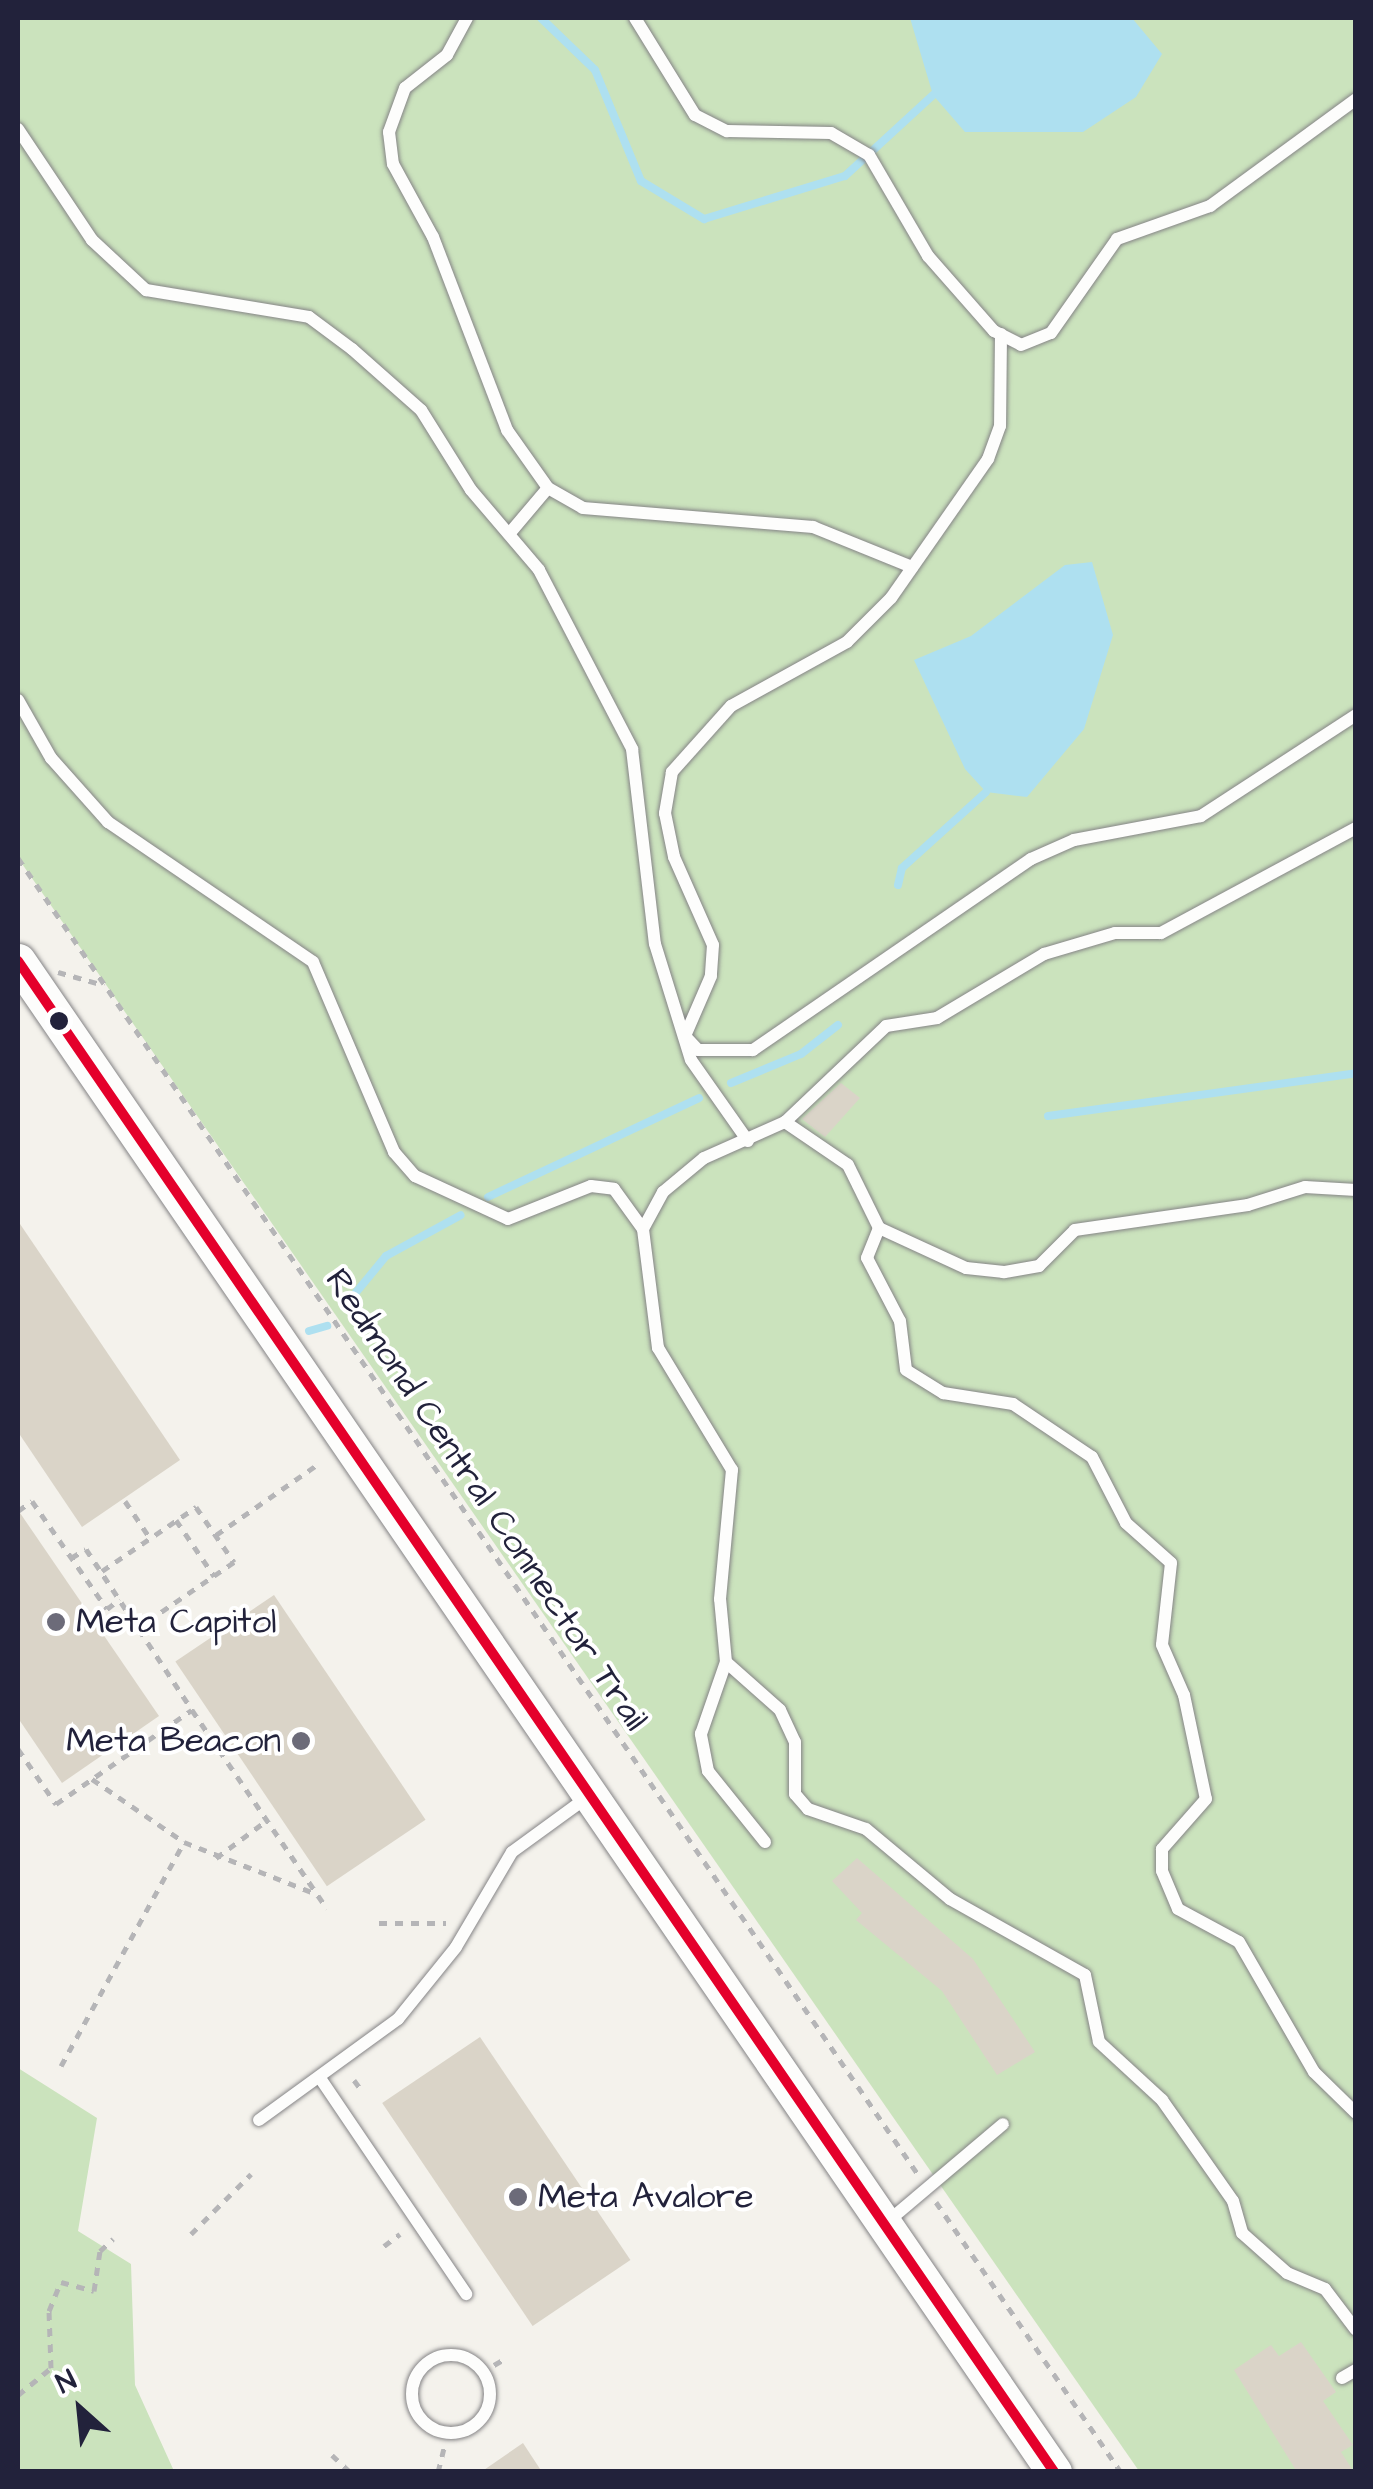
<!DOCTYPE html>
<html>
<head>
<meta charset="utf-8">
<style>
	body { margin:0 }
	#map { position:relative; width:1373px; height:2489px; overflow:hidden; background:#f4f2ec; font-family:"Architects Daughter",sans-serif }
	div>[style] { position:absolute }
	.green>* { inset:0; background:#cbe3bd }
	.water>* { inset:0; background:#aee0f0 }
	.stream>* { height:8px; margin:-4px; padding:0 4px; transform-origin:4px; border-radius:4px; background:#aee0f0 }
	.building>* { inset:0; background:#dad4c8; transform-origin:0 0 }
	.path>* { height:5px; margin-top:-2.5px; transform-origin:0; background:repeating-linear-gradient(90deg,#b5b5b7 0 8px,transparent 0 16px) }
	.roads { filter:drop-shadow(0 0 2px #858486) drop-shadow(0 0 2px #858486) }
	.service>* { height:12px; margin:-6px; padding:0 6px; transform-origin:6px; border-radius:6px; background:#fdfdfc }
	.service>.ring { margin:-6px; padding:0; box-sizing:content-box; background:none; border:12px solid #fdfdfc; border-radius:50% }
	.secondary>* { height:35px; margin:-17.5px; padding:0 17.5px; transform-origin:17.5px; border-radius:17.5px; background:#fdfdfc }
	.bus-1>* { height:10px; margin:-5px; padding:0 5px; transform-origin:5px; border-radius:5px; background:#e4002b }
	.dots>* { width:28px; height:28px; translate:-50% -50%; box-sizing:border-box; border:5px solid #fff; border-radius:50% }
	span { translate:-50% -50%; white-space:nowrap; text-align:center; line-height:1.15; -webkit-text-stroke:8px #fff; paint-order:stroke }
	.street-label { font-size:35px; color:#22223b }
	.poi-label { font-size:35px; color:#22223b }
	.left { translate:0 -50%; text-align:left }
	.right { translate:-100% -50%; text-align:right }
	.frame { position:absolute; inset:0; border:20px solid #22223b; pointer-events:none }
	.north { position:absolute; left:30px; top:2359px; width:100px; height:100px; -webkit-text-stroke:8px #fff; paint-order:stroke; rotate:333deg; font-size:28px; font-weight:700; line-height:40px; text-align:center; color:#22223b }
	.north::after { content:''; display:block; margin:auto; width:35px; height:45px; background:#22223b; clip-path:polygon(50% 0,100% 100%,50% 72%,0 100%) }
</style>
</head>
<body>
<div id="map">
	<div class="green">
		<div style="clip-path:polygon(18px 18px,1355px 18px,1355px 2471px,1139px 2471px,18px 858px)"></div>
		<div style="clip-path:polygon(18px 2068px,97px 2118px,78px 2231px,131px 2264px,135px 2385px,174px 2471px,18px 2471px)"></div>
	</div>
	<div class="water">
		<div style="clip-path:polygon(910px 18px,1132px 18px,1162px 54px,1136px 97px,1083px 132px,965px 132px,933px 95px)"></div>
		<div style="clip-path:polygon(1092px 562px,1113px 635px,1084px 729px,1027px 797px,986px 792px,965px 769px,914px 660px,971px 636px,1065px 565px)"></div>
	</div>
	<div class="stream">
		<div style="left:541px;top:18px;width:75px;rotate:43.9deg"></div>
		<div style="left:595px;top:70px;width:120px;rotate:67.5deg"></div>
		<div style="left:641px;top:181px;width:74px;rotate:31.1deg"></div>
		<div style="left:704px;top:219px;width:147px;rotate:-17deg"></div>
		<div style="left:845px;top:176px;width:120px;rotate:-42.6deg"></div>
		<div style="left:898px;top:885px;width:17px;rotate:-77deg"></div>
		<div style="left:902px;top:868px;width:113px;rotate:-42.1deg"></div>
		<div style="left:731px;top:1083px;width:76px;rotate:-22.5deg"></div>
		<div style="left:801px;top:1054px;width:47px;rotate:-38.1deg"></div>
		<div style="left:1048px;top:1116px;width:311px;rotate:-7.9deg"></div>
		<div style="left:488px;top:1197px;width:233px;rotate:-25.1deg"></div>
		<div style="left:344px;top:1307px;width:66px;rotate:-50.5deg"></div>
		<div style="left:386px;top:1256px;width:85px;rotate:-28.7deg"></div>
		<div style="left:309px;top:1331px;width:19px;rotate:-16deg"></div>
	</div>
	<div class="building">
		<div style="clip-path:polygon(841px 1083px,860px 1098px,825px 1137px,802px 1119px)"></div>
		<div style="clip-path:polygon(18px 1221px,180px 1460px,82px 1527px,18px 1432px)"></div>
		<div style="clip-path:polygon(18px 1510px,159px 1716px,62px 1783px,18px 1718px)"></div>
		<div style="left:274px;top:1595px;width:271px;height:119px;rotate:56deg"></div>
		<div style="clip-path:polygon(857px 1858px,973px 1959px,1035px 2052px,997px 2075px,942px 1991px,856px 1920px,862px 1913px,832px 1881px)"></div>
		<div style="left:480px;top:2037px;width:269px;height:118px;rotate:56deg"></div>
		<div style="clip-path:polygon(1301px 2342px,1336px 2392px,1323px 2401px,1353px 2445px,1341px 2452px,1354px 2472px,1297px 2472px,1234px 2370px,1271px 2345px,1279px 2356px)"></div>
		<div style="clip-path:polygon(523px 2443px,542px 2472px,481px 2472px)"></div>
	</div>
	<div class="path">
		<div style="left:18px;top:858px;width:1597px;rotate:55.64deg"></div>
		<div style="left:58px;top:972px;width:48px;rotate:15.8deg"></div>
		<div style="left:125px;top:1501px;width:45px;rotate:56deg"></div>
		<div style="left:18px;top:1511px;width:17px;rotate:-36deg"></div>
		<div style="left:32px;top:1501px;width:131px;rotate:55.2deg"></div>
		<div style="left:107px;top:1609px;width:16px;rotate:-38deg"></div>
		<div style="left:176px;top:1520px;width:68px;rotate:55.8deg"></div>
		<div style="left:216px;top:1535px;width:124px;rotate:-34.8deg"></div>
		<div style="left:71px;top:1558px;width:17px;rotate:-31deg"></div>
		<div style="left:86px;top:1549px;width:193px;rotate:56.6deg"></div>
		<div style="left:102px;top:1571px;width:114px;rotate:-34.2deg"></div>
		<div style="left:196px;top:1507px;width:67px;rotate:55.4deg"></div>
		<div style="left:234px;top:1562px;width:115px;rotate:145.6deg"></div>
		<div style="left:18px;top:1749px;width:67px;rotate:55.4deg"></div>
		<div style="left:56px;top:1804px;width:165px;rotate:-34.7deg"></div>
		<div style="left:192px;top:1710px;width:240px;rotate:55.8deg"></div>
		<div style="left:92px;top:1779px;width:112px;rotate:34.4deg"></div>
		<div style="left:184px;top:1842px;width:140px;rotate:21.4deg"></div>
		<div style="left:216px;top:1858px;width:62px;rotate:-36.5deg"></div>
		<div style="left:379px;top:1923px;width:67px"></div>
		<div style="left:61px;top:2066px;width:256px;rotate:-61.2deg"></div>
		<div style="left:354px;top:2080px;width:9px;rotate:54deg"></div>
		<div style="left:936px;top:2202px;width:327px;rotate:55.6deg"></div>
		<div style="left:191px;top:2234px;width:85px;rotate:-45deg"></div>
		<div style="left:384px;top:2246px;width:20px;rotate:-37deg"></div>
		<div style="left:494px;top:2365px;width:14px;rotate:-30deg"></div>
		<div style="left:18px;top:2395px;width:43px;rotate:-39.3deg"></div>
		<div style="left:51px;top:2368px;width:57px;rotate:-92deg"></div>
		<div style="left:49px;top:2311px;width:31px;rotate:-68deg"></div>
		<div style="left:61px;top:2282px;width:34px;rotate:15deg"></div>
		<div style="left:94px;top:2291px;width:40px;rotate:-81.5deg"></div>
		<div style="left:100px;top:2251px;width:18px;rotate:-43deg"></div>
		<div style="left:332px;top:2455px;width:25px;rotate:43deg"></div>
		<div style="left:438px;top:2472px;width:25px;rotate:-76deg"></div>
	</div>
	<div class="roads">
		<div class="service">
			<div style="left:467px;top:18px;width:42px;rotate:118.4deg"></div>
			<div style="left:447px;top:55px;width:53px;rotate:141.8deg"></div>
			<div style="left:405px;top:88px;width:47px;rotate:110deg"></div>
			<div style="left:389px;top:132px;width:32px;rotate:83deg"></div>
			<div style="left:393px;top:164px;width:83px;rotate:61.3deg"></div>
			<div style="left:433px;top:237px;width:207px;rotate:69deg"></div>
			<div style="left:507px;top:430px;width:71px;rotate:54.7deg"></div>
			<div style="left:548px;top:488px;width:40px;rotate:29.7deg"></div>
			<div style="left:583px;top:508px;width:231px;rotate:4.7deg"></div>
			<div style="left:813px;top:527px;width:107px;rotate:22deg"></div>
			<div style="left:635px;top:18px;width:114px;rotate:58.3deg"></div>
			<div style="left:695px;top:115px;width:36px;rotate:27deg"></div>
			<div style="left:727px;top:131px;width:104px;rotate:1.1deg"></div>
			<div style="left:831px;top:133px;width:44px;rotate:30.1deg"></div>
			<div style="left:869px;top:155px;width:117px;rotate:59.7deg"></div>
			<div style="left:928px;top:256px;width:100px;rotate:48.7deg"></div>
			<div style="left:994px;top:331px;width:30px;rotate:27deg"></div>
			<div style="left:1021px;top:345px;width:32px;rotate:-22deg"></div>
			<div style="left:1051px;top:333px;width:115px;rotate:-54.9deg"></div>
			<div style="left:1117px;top:239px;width:99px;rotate:-19.5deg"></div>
			<div style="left:1210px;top:206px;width:181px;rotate:-36.2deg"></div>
			<div style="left:18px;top:129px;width:133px;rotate:56.3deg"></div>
			<div style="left:92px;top:240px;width:74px;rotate:42.8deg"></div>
			<div style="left:146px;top:290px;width:165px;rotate:9.4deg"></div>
			<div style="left:309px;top:317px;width:54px;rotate:36.7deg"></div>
			<div style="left:352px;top:349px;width:92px;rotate:41.5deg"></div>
			<div style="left:421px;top:410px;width:94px;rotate:58deg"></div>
			<div style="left:471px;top:490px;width:105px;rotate:49.6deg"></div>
			<div style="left:539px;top:570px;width:202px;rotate:62.5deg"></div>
			<div style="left:632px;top:749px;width:196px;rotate:83.3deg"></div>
			<div style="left:655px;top:944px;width:121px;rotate:72.8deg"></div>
			<div style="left:691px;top:1060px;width:99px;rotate:54.9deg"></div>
			<div style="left:1001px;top:334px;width:92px;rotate:90.6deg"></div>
			<div style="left:1000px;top:426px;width:35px;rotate:110deg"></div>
			<div style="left:988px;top:459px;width:169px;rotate:124.9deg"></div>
			<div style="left:891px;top:598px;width:62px;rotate:135deg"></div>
			<div style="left:847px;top:642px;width:132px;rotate:151.1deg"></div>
			<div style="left:731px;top:706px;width:89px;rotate:131.8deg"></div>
			<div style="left:672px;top:772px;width:42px;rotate:99.7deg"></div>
			<div style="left:665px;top:813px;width:45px;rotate:78.4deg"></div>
			<div style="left:674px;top:857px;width:96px;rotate:66.1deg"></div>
			<div style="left:713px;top:945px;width:31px;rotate:94deg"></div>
			<div style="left:711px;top:976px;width:65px;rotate:113.4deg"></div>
			<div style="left:685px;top:1036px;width:19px;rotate:47deg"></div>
			<div style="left:698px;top:1050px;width:55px"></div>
			<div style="left:753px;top:1050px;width:337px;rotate:-34.5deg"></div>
			<div style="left:1031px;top:859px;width:47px;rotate:-23.8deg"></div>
			<div style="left:1074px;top:840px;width:129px;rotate:-10.7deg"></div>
			<div style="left:1201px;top:816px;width:185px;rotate:-33.1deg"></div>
			<div style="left:509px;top:534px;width:60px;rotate:-49.7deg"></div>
			<div style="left:18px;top:700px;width:67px;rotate:60.4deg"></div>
			<div style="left:51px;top:758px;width:86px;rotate:48.3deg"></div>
			<div style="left:108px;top:822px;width:248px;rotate:34.3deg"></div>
			<div style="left:313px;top:962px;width:207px;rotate:66.9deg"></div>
			<div style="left:394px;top:1152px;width:32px;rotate:49deg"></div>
			<div style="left:415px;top:1176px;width:102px;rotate:24.8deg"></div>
			<div style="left:508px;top:1219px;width:89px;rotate:-21.7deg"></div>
			<div style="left:591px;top:1186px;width:23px;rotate:7deg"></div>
			<div style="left:614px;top:1189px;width:49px;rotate:54.1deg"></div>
			<div style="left:785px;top:1122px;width:76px;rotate:34.3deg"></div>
			<div style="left:848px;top:1165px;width:70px;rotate:63.8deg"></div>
			<div style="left:1356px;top:1190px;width:51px;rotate:-176.6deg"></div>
			<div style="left:1305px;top:1187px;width:60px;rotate:162.5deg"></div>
			<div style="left:1248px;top:1205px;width:175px;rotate:171.8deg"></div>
			<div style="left:1075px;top:1230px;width:51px;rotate:135deg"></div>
			<div style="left:1039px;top:1266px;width:36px;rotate:170deg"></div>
			<div style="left:1004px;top:1272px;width:38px;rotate:-174deg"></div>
			<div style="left:966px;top:1268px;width:96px;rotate:-155.3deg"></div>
			<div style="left:879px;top:1228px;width:32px;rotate:112deg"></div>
			<div style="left:867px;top:1258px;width:71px;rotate:62.4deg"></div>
			<div style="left:900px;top:1321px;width:49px;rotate:83deg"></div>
			<div style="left:906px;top:1370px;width:44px;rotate:31.9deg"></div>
			<div style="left:943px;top:1393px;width:71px;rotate:8.9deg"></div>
			<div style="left:1013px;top:1404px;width:95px;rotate:33.9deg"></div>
			<div style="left:1092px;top:1457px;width:74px;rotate:62.7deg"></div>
			<div style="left:1126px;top:1523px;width:60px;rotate:41.6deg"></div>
			<div style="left:1171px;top:1563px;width:82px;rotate:96.3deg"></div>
			<div style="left:1162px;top:1645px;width:55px;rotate:66.3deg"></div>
			<div style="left:1184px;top:1695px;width:106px;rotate:78.1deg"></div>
			<div style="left:1206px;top:1799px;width:67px;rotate:131.3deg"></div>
			<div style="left:1162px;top:1849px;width:22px;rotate:90deg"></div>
			<div style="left:1162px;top:1871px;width:41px;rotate:67.2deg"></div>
			<div style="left:1178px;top:1909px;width:69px;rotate:28.4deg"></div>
			<div style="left:1239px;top:1942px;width:150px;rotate:60deg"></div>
			<div style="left:1314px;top:2072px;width:59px;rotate:44.3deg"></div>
			<div style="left:726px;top:1662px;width:72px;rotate:41.6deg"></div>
			<div style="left:780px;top:1710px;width:35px;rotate:65deg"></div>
			<div style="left:795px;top:1742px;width:52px;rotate:90deg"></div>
			<div style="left:795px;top:1794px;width:20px;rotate:49deg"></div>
			<div style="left:808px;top:1809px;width:61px;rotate:19deg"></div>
			<div style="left:866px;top:1829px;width:109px;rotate:39.8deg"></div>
			<div style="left:950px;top:1899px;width:155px;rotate:29.4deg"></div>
			<div style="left:1085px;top:1975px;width:68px;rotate:78.2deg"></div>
			<div style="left:1099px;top:2042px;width:86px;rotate:42.6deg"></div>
			<div style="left:1162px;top:2100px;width:123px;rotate:54.9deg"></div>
			<div style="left:1233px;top:2201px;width:33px;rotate:74deg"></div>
			<div style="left:1242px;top:2233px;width:60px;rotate:41.6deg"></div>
			<div style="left:1287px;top:2273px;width:41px;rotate:22.8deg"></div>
			<div style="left:1325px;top:2289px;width:51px;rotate:52.9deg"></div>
			<div style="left:765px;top:1842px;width:91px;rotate:-128.8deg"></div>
			<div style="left:708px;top:1771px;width:38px;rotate:-101deg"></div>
			<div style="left:701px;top:1734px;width:76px;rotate:-70.9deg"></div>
			<div style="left:726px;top:1662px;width:63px;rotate:-95.4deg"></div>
			<div style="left:720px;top:1599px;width:130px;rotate:-84.7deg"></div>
			<div style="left:732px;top:1470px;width:143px;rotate:-121.2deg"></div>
			<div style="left:658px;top:1348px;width:120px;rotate:-97.2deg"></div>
			<div style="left:643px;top:1229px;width:42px;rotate:-61.6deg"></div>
			<div style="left:663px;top:1192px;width:53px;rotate:-39.7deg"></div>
			<div style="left:704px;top:1158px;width:89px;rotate:-24deg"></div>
			<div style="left:785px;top:1122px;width:139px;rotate:-43.5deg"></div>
			<div style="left:886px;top:1026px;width:52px;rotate:-8.9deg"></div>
			<div style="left:937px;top:1018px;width:125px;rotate:-30.9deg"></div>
			<div style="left:1044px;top:954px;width:74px;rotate:-16.5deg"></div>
			<div style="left:1115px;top:933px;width:46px"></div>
			<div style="left:1161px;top:933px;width:221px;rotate:-28.3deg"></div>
			<div style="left:320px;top:2078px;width:261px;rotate:55.9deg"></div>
			<div style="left:259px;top:2120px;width:172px;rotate:-36deg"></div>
			<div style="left:398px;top:2019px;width:92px;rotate:-51.1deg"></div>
			<div style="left:456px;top:1947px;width:110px;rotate:-59.5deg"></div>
			<div style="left:512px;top:1852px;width:92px;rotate:-36.1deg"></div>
			<div style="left:886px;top:2223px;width:153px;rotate:-40.2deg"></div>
			<div class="ring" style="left:412px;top:2355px;width:66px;height:66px"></div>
			<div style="left:1342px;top:2378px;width:16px;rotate:-30deg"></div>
		</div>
		<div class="secondary">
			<div style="left:18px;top:961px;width:1832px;rotate:55.56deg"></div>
		</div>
	</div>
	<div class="bus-1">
		<div style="left:18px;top:961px;width:1832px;rotate:55.56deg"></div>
	</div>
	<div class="dots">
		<div style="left:59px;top:1021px;background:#22223b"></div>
		<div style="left:56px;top:1622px;background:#6c6b79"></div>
		<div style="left:301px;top:1741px;background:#6c6b79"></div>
		<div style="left:518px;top:2197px;background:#6c6b79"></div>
	</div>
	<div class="street-label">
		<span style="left:486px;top:1500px;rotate:56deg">Redmond Central Connector Trail</span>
	</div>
	<div class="poi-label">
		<span class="left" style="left:76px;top:1622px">Meta Capitol</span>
		<span class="right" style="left:281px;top:1741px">Meta Beacon</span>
		<span class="left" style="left:538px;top:2197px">Meta Avalore</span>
	</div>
	<div class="frame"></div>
	<div class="north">N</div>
</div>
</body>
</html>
